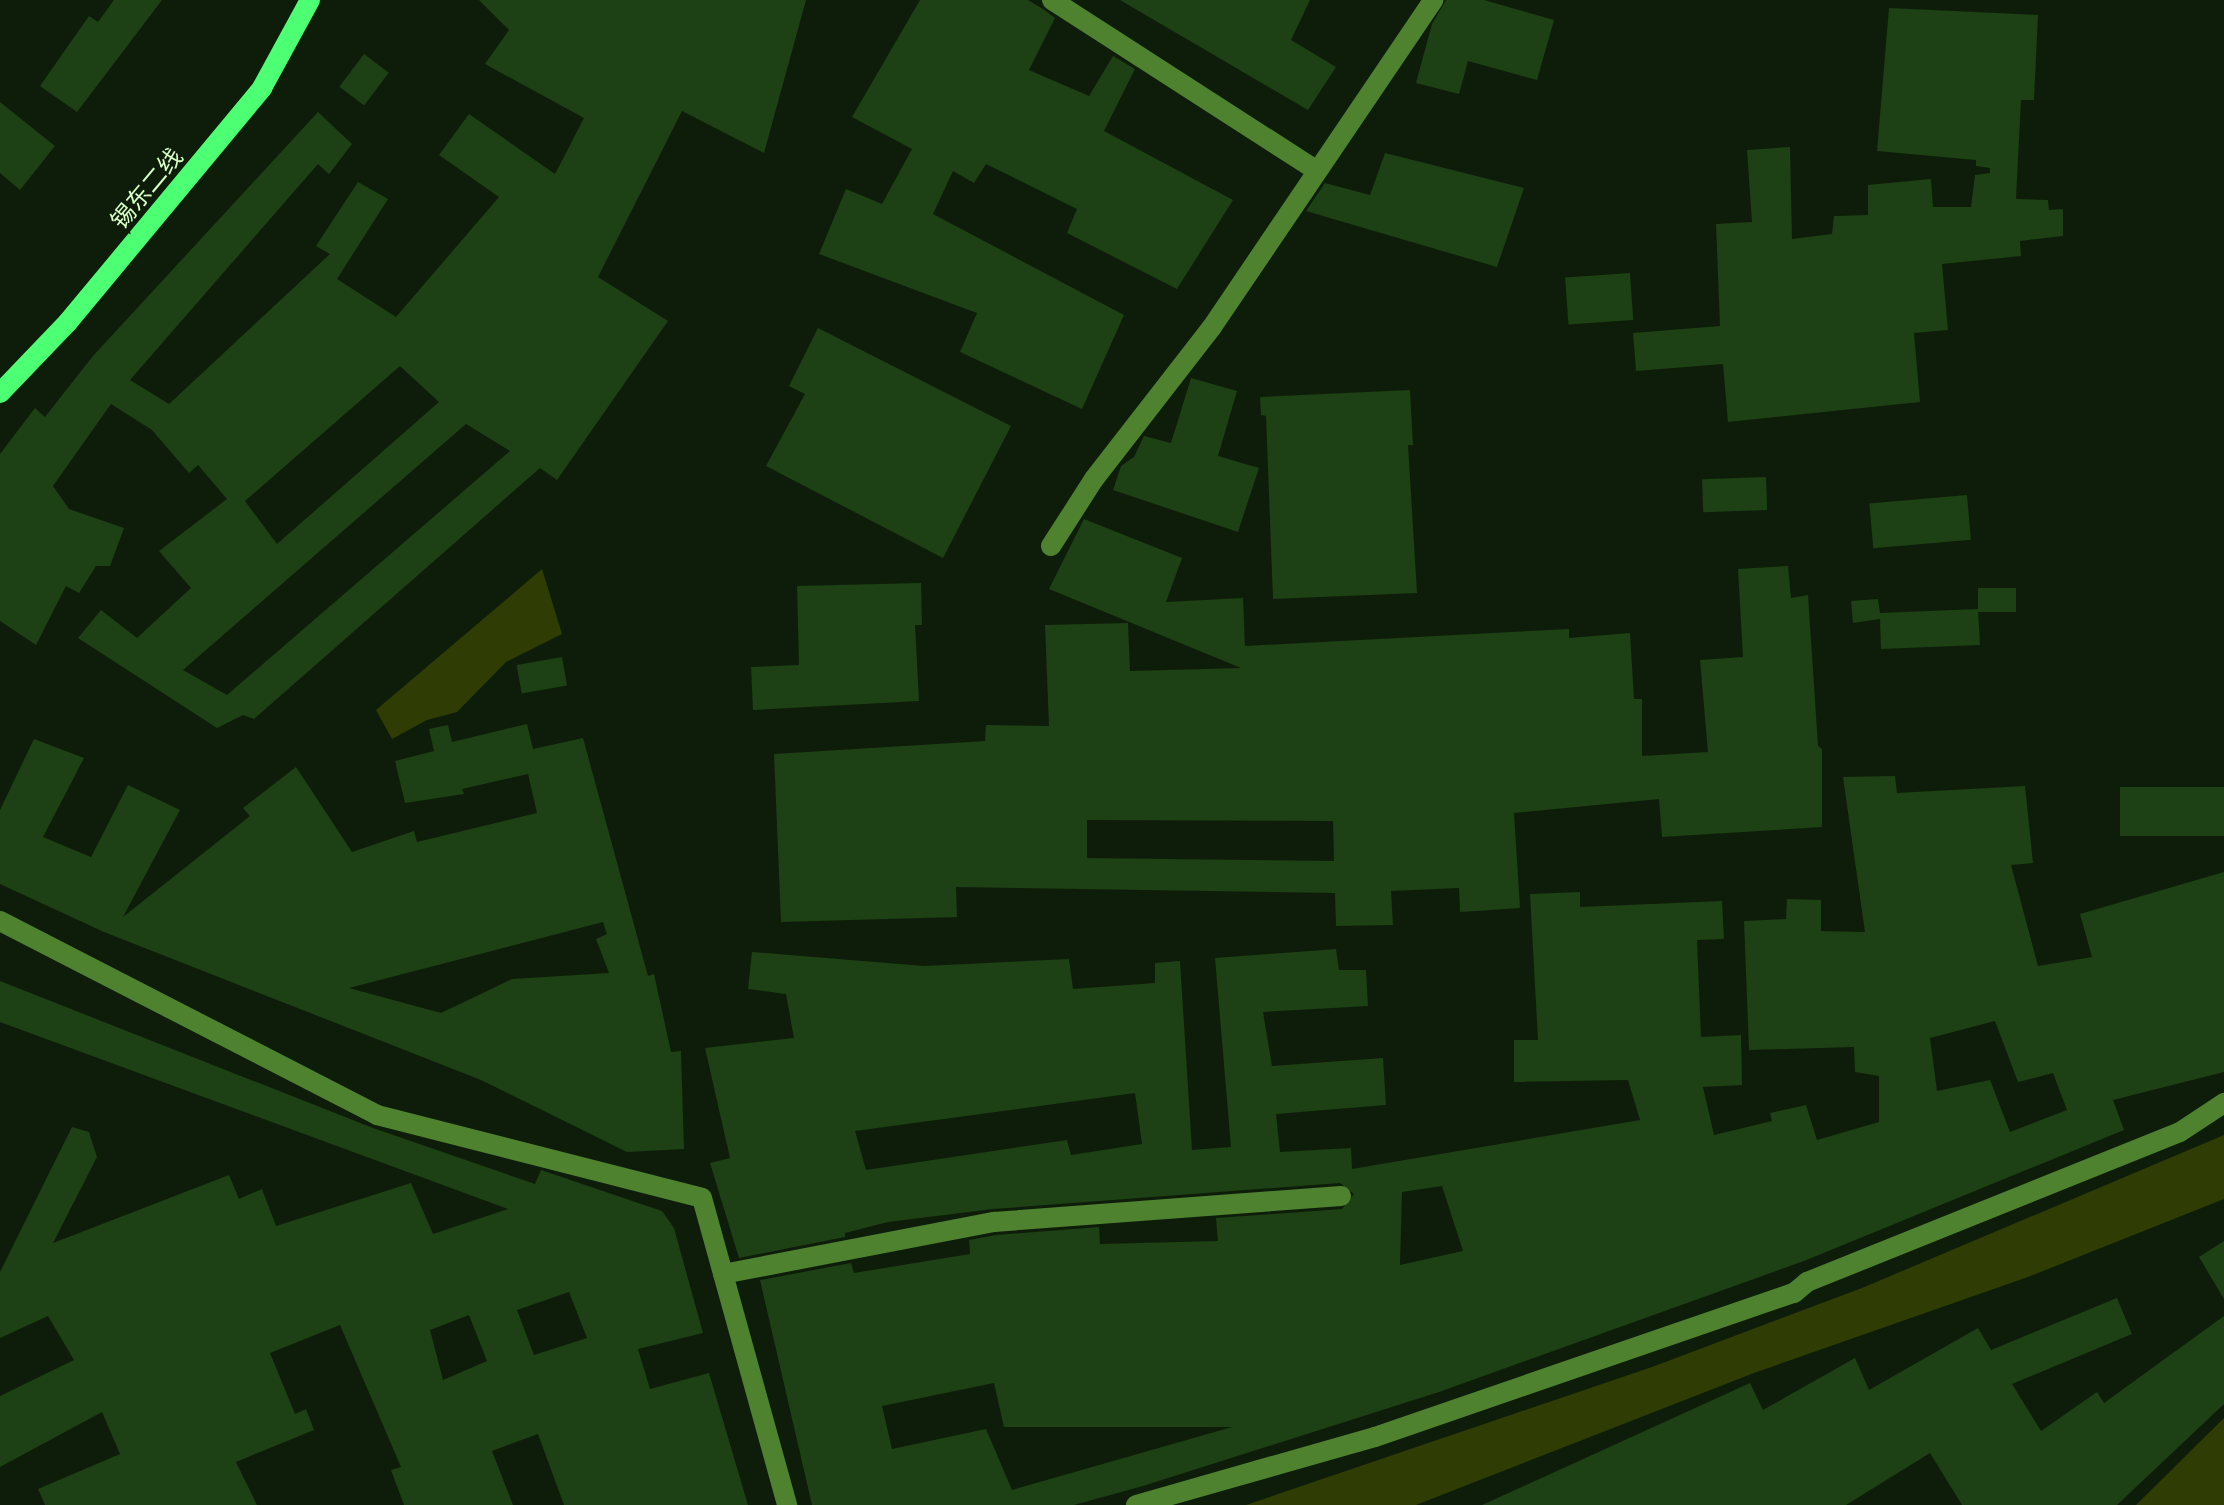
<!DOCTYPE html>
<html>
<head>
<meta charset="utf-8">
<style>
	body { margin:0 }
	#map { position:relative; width:2224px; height:1505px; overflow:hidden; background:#0e1d09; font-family:Manrope,"Noto Sans SC",sans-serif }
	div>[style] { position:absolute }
	.water>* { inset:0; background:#2f3c04 }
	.building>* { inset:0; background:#1d4014; transform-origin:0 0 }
	.minor>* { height:20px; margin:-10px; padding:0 10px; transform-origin:10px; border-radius:10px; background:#4e822f }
	.major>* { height:20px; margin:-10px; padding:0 10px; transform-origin:10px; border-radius:10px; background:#4dff73 }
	span { translate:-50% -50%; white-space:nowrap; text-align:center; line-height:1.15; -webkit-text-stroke:6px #0e1d09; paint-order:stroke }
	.street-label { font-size:24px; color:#d7ffc6 }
</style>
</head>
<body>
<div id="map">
	<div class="water">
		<div style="clip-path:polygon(542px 569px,562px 634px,506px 662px,457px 712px,427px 720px,392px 739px,376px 710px)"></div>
		<div style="clip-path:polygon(2224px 1135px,2224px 1199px,2028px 1277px,1754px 1373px,1416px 1505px,1246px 1505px,1652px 1367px,1862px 1288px)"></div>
		<div style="clip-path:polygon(2224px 1418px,2224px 1505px,2136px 1505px)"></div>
	</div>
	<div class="building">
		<div style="clip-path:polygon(114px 0,162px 0,77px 112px,40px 86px,89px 16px,98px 22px)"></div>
		<div style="clip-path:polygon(evenodd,479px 0,806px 0,764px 153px,682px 111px,598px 277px,668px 321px,557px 480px,540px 468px,254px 719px,243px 715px,217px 728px,78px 638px,101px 610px,137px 638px,191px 588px,159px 551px,227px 499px,198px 465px,189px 473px,152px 430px,111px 404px,53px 486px,69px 509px,124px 528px,110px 566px,96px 566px,79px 593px,66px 586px,36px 645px,0 621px,0 454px,35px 408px,45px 417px,93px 356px,318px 112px,352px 144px,329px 174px,318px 164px,130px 380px,169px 404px,330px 254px,316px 246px,358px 182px,388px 199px,337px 279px,396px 317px,499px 197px,439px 155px,469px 114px,555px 174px,584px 118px,485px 64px,509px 30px,479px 0,400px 366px,439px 402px,277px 544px,245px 501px,400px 366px,479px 0,466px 424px,510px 451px,227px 695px,183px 670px,466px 424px)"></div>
		<div style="clip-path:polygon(920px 0,1028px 0,1043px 9px,1055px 18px,1029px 70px,1089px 96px,1113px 56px,1135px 69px,1104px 131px,1233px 200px,1177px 289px,1067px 233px,1077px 209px,986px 164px,974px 183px,953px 171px,933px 214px,1124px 315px,1082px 409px,960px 352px,977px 313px,819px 254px,846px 189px,882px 204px,912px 149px,852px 117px)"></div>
		<div style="clip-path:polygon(1120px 0,1310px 0,1291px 40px,1336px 67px,1308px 110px)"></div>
		<div style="clip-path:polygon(1446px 0,1484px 0,1554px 20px,1537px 80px,1468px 61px,1459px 94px,1416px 83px,1432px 24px)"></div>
		<div style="clip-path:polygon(1889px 8px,2038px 15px,2034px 100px,2021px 100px,2016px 199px,2048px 200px,2049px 210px,2063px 209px,2063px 236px,2020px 241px,2021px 256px,1942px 264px,1948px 330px,1914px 333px,1920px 402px,1728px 422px,1723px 364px,1636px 371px,1633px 333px,1720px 326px,1716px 224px,1752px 222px,1747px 150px,1790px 147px,1792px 239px,1832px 234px,1834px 216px,1868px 215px,1868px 185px,1931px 179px,1933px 207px,1971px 207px,1975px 175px,1990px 173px,1990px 168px,1976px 166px,1976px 160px,1877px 151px)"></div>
		<div style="left:364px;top:54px;width:31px;height:41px;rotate:37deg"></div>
		<div style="clip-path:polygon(0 102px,55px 146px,20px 190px,0 173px)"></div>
		<div style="clip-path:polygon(1385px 153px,1524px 188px,1497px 267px,1306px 211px,1325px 183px,1370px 195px)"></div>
		<div style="left:1630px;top:273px;width:47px;height:65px;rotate:86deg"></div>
		<div style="clip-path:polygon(818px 328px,1011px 426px,943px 558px,766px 466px,805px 394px,789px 386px)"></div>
		<div style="clip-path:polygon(1191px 378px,1237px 391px,1218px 456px,1259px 468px,1238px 532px,1113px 490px,1121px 466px,1134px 457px,1144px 436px,1171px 443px)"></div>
		<div style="clip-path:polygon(1410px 390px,1413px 445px,1408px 445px,1417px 593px,1273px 599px,1266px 416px,1261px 415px,1260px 397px)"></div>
		<div style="left:1766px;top:477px;width:33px;height:64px;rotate:88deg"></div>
		<div style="left:1967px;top:495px;width:45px;height:98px;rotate:85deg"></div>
		<div style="clip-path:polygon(evenodd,1084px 519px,1182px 558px,1166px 602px,1243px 598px,1245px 646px,1569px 629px,1569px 638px,1630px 633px,1634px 699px,1642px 699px,1642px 756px,1708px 752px,1700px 660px,1743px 657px,1738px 569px,1788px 566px,1791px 598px,1808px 595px,1818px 746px,1822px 749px,1822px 827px,1662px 837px,1659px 799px,1514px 813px,1520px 908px,1460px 912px,1459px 888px,1391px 891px,1393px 925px,1336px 926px,1335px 893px,956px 887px,957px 917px,781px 922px,774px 754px,985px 741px,986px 725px,1049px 726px,1045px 625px,1128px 623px,1130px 671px,1241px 668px,1049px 589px,1084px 519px,1087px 820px,1333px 821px,1334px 861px,1087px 858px,1087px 820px)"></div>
		<div style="clip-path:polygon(921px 583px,922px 625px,915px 625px,919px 701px,753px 710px,751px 667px,799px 665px,797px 586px)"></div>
		<div style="left:2016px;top:588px;width:24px;height:38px;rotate:90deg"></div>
		<div style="clip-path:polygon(1878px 599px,1880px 613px,1978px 609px,1980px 645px,1881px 649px,1880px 619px,1853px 623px,1851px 601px)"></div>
		<div style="left:562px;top:657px;width:29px;height:46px;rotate:80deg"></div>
		<div style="clip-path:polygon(evenodd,527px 724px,533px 749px,583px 738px,648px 976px,654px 974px,671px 1052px,681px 1051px,684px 1149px,627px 1152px,481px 1080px,104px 932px,0 884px,0 810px,34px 739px,84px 758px,43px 837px,91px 857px,128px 785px,180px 810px,123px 917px,250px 816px,243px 808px,296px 767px,352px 852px,414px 831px,417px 842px,537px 813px,528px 774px,462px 789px,464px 794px,405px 803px,395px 761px,434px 751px,429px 729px,448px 725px,452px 742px,527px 724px,603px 922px,607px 934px,596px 939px,609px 973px,512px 979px,441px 1013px,349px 988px,603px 922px)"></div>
		<div style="clip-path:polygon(evenodd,1895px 776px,1897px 793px,2025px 786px,2033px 863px,2011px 865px,2038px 966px,2092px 957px,2080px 914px,2224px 872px,2224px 1072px,2113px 1100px,2124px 1130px,1804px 1261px,1439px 1392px,1143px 1486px,1074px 1505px,812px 1505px,760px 1280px,851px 1263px,854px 1273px,970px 1254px,969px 1240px,996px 1235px,1099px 1227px,1100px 1244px,1218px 1241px,1216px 1218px,1342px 1209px,1354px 1194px,1340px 1183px,993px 1209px,888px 1222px,845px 1233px,845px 1237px,739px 1258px,710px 1163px,730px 1158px,705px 1048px,794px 1038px,786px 994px,748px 989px,752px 952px,924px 966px,1069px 959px,1073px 989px,1155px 983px,1155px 963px,1180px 961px,1192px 1150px,1231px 1147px,1215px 958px,1336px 949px,1339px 970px,1366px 970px,1368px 1006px,1263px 1012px,1272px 1066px,1383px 1058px,1386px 1105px,1276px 1114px,1280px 1152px,1351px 1148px,1352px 1169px,1640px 1120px,1628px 1080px,1514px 1082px,1514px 1040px,1538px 1040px,1530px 894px,1580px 892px,1580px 907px,1722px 901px,1724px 939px,1697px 940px,1701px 1037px,1741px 1035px,1742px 1085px,1703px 1087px,1714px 1135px,1772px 1121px,1770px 1113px,1806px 1105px,1817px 1140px,1879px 1122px,1879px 1076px,1855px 1072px,1854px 1047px,1749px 1050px,1744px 921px,1786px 919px,1787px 899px,1821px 900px,1821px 931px,1865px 932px,1843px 777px,1895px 776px,1995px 1021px,2018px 1082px,2053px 1073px,2067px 1110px,2010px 1132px,1990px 1080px,1937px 1091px,1930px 1038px,1995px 1021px,1895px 776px,1135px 1093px,1142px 1144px,1071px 1155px,1067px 1140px,866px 1170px,855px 1131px,1135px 1093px,1895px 776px,1442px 1186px,1463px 1251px,1400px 1265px,1402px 1192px,1442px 1186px,1895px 776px,994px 1383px,1004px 1427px,1232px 1427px,1012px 1490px,986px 1429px,892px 1449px,882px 1406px,994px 1383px)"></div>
		<div style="left:2224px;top:787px;width:49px;height:104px;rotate:90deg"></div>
		<div style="clip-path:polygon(evenodd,0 981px,373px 1128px,535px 1184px,541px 1170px,662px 1211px,674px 1228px,703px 1333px,638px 1349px,650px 1389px,709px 1373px,748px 1505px,564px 1505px,538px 1434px,492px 1451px,513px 1505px,404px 1505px,391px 1470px,401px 1467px,340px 1325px,270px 1353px,295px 1414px,306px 1409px,314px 1430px,236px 1462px,257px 1505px,45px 1505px,38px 1489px,120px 1454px,102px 1412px,0 1467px,0 1396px,74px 1360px,48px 1316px,0 1338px,0 1272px,72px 1127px,89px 1132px,97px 1157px,53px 1243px,229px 1175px,239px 1199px,262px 1189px,276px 1226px,411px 1183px,433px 1234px,508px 1209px,0 1022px,0 981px,569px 1292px,587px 1338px,534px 1355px,517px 1310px,569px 1292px,0 981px,469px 1315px,487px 1361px,443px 1380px,430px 1330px,469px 1315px)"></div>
		<div style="clip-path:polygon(2224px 1241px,2224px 1299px,2199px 1257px)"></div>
		<div style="clip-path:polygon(2117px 1298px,2132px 1334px,2012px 1384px,2041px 1431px,2097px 1392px,2104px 1403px,2224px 1316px,2224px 1404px,2117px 1505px,1962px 1505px,1930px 1453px,1846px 1505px,1482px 1505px,1750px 1383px,1763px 1410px,1855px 1358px,1869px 1390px,1978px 1328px,1991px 1350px)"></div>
	</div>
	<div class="minor">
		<div style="left:1052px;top:0;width:315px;rotate:32.8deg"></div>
		<div style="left:1051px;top:546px;width:80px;rotate:-57.3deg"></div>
		<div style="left:1094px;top:479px;width:192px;rotate:-52.2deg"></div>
		<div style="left:1212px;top:327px;width:395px;rotate:-55.9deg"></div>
		<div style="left:0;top:921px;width:424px;rotate:27.2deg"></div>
		<div style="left:377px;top:1115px;width:335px;rotate:14.3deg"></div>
		<div style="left:702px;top:1198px;width:319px;rotate:74.5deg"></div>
		<div style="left:723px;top:1274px;width:276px;rotate:-10.9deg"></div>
		<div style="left:994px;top:1222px;width:348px;rotate:-4.3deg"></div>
		<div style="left:1136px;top:1505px;width:248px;rotate:-15.9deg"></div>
		<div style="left:1375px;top:1437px;width:443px;rotate:-19deg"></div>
		<div style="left:1794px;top:1293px;width:17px;rotate:-40deg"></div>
		<div style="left:1807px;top:1282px;width:402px;rotate:-21.9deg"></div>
		<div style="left:2180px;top:1132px;width:53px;rotate:-33.4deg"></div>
	</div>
	<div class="major">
		<div style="left:0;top:393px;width:98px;rotate:-46.2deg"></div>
		<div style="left:68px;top:322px;width:304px;rotate:-50.3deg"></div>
		<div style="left:262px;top:88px;width:100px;rotate:-61.4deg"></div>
	</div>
	<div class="street-label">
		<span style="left:146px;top:188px;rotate:-50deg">锡东二线</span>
	</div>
</div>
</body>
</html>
